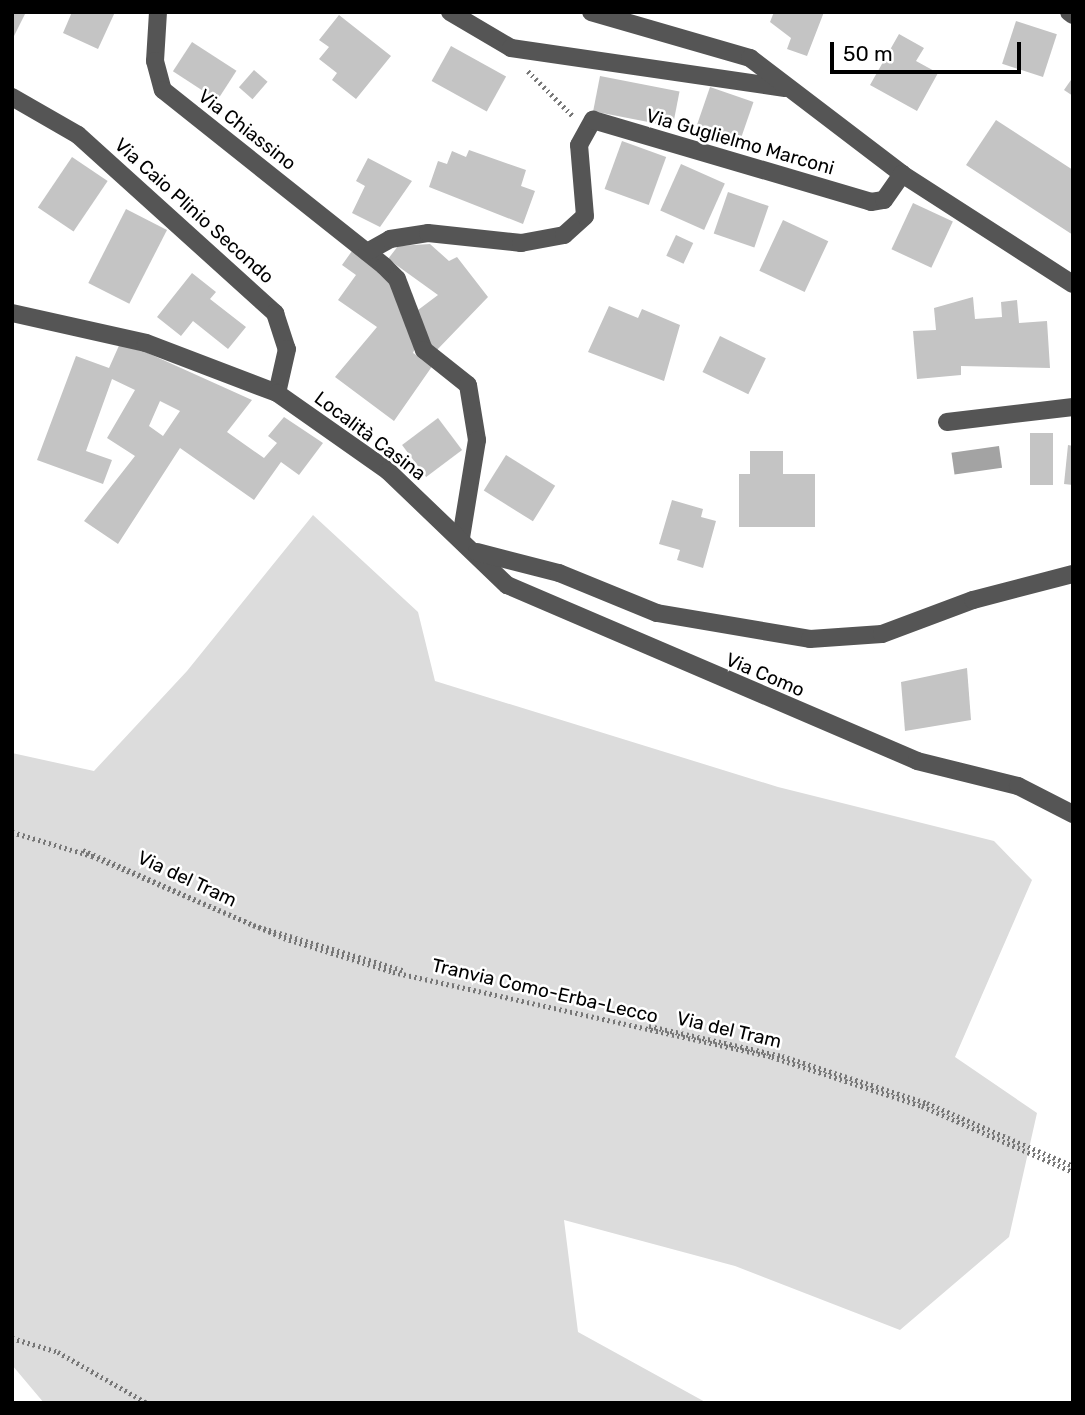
<!DOCTYPE html>
<html>
<head>
<meta charset="utf-8">
<style>
	body { margin:0 }
	#map { position:relative; width:1085px; height:1415px; overflow:hidden; background:#fff; font-family:Rubik,sans-serif }
	div>[style] { position:absolute }
	.green>* { inset:0; background:#dcdcdc }
	.water>* { inset:0; background:#a3a3a3; transform-origin:0 0 }
	.building>* { inset:0; background:#c4c4c4; transform-origin:0 0 }
	.path>* { height:4.5px; margin-top:-2.25px; transform-origin:0; background:repeating-linear-gradient(90deg,#777 0 2px,transparent 0 5.5px) }
	.minor>* { height:18px; margin:-9px; padding:0 9px; transform-origin:9px; border-radius:9px; background:#555 }
	span { translate:-50% -50%; white-space:nowrap; text-align:center; line-height:1.15; -webkit-text-stroke:5px #fff; paint-order:stroke }
	.street-label { font-size:19px; color:#000 }
	.frame { position:absolute; inset:0; border:14px solid #000; pointer-events:none }
	.scale { position:absolute; left:830px; top:42px; width:191px; height:32px; box-sizing:border-box; border:4px solid #000; border-top:0; padding-left:9px; font-size:21px; line-height:24px; white-space:nowrap; color:#000; -webkit-text-stroke:5px #fff; paint-order:stroke }
</style>
</head>
<body>
<div id="map">
	<div class="green">
		<div style="clip-path:polygon(313px 515px,418px 612px,435px 681px,778px 787px,994px 841px,1032px 880px,955px 1057px,1037px 1113px,1009px 1237px,900px 1330px,735px 1266px,564px 1220px,578px 1332px,707px 1403px,44px 1403px,12px 1365px,12px 753px,94px 771px,187px 671px)"></div>
	</div>
	<div class="water">
		<div style="left:999px;top:446px;width:22px;height:48px;rotate:82deg"></div>
	</div>
	<div class="building">
		<div style="clip-path:polygon(12px 12px,26px 12px,12px 40px)"></div>
		<div style="clip-path:polygon(72px 12px,115px 12px,98px 49px,63px 33px)"></div>
		<div style="clip-path:polygon(774px 12px,824px 12px,807px 56px,787px 49px,791px 38px,770px 22px)"></div>
		<div style="clip-path:polygon(339px 15px,391px 56px,356px 99px,332px 80px,337px 73px,319px 59px,329px 47px,319px 40px)"></div>
		<div style="left:1016px;top:21px;width:43px;height:45px;rotate:18deg"></div>
		<div style="clip-path:polygon(899px 34px,924px 48px,916px 61px,938px 73px,917px 111px,870px 85px)"></div>
		<div style="left:192px;top:42px;width:53px;height:35px;rotate:33deg"></div>
		<div style="left:451px;top:46px;width:63px;height:40px;rotate:29deg"></div>
		<div style="left:254px;top:70px;width:18px;height:23px;rotate:41deg"></div>
		<div style="left:600px;top:76px;width:81px;height:36px;rotate:11deg"></div>
		<div style="clip-path:polygon(1073px 77px,1073px 96px,1064px 90px)"></div>
		<div style="left:710px;top:87px;width:46px;height:48px;rotate:19deg"></div>
		<div style="clip-path:polygon(996px 120px,1073px 170px,1073px 235px,966px 165px)"></div>
		<div style="left:622px;top:141px;width:47px;height:51px;rotate:20deg"></div>
		<div style="clip-path:polygon(469px 150px,526px 170px,521px 186px,535px 191px,523px 224px,429px 187px,438px 161px,447px 164px,452px 151px,466px 157px)"></div>
		<div style="left:72px;top:157px;width:43px;height:61px;rotate:34deg"></div>
		<div style="clip-path:polygon(368px 158px,412px 181px,380px 227px,352px 213px,365px 186px,356px 181px)"></div>
		<div style="left:681px;top:164px;width:48px;height:51px;rotate:24deg"></div>
		<div style="left:728px;top:192px;width:43px;height:44px;rotate:19deg"></div>
		<div style="left:913px;top:203px;width:44px;height:51px;rotate:25deg"></div>
		<div style="left:126px;top:209px;width:46px;height:83px;rotate:27deg"></div>
		<div style="left:783px;top:220px;width:50px;height:56px;rotate:25deg"></div>
		<div style="left:676px;top:235px;width:19px;height:23px;rotate:25deg"></div>
		<div style="clip-path:polygon(430px 244px,449px 261px,457px 257px,488px 297px,435px 352px,414px 313px,438px 295px,388px 259px,398px 246px)"></div>
		<div style="clip-path:polygon(352px 251px,391px 279px,418px 341px,413px 353px,433px 365px,394px 421px,335px 377px,377px 327px,338px 300px,356px 275px,342px 265px)"></div>
		<div style="clip-path:polygon(192px 273px,216px 292px,210px 299px,246px 327px,228px 349px,193px 321px,181px 336px,157px 317px)"></div>
		<div style="clip-path:polygon(973px 297px,975px 319px,1002px 317px,1001px 302px,1017px 300px,1019px 323px,1047px 321px,1050px 368px,961px 366px,961px 375px,917px 379px,913px 331px,936px 330px,934px 308px)"></div>
		<div style="clip-path:polygon(609px 306px,638px 318px,642px 309px,680px 325px,664px 381px,588px 352px)"></div>
		<div style="left:720px;top:336px;width:51px;height:40px;rotate:26deg"></div>
		<div style="clip-path:polygon(evenodd,121px 341px,252px 400px,227px 432px,264px 458px,277px 443px,268px 436px,284px 417px,323px 443px,299px 475px,281px 462px,254px 500px,180px 448px,118px 544px,84px 521px,135px 456px,107px 438px,135px 390px,112px 379px,86px 451px,112px 460px,103px 484px,37px 460px,76px 356px,109px 368px,121px 341px,160px 401px,180px 411px,163px 436px,149px 426px,160px 401px)"></div>
		<div style="left:438px;top:418px;width:40px;height:45px;rotate:53deg"></div>
		<div style="left:1030px;top:433px;width:23px;height:52px"></div>
		<div style="clip-path:polygon(1068px 445px,1073px 446px,1073px 485px,1064px 484px)"></div>
		<div style="clip-path:polygon(750px 451px,783px 451px,783px 474px,815px 474px,815px 527px,739px 527px,739px 474px,750px 474px)"></div>
		<div style="left:506px;top:455px;width:58px;height:42px;rotate:32deg"></div>
		<div style="clip-path:polygon(672px 500px,703px 509px,701px 517px,716px 521px,703px 568px,677px 560px,680px 550px,659px 544px)"></div>
		<div style="clip-path:polygon(967px 668px,971px 720px,905px 731px,901px 682px)"></div>
	</div>
	<div class="path">
		<div style="left:528px;top:71px;width:65px;rotate:45deg"></div>
		<div style="left:12px;top:832px;width:84px;rotate:16.7deg"></div>
		<div style="left:92px;top:856px;width:209px;rotate:23.1deg"></div>
		<div style="left:284px;top:938px;width:114px;rotate:17.3deg"></div>
		<div style="left:393px;top:972px;width:388px;rotate:12.6deg"></div>
		<div style="left:772px;top:1057px;width:158px;rotate:18.1deg"></div>
		<div style="left:922px;top:1106px;width:165px;rotate:23.6deg"></div>
		<div style="left:83px;top:850px;width:186px;rotate:23.8deg"></div>
		<div style="left:253px;top:925px;width:159px;rotate:16.8deg"></div>
		<div style="left:649px;top:1026px;width:136px;rotate:12.7deg"></div>
		<div style="left:782px;top:1056px;width:152px;rotate:18deg"></div>
		<div style="left:927px;top:1103px;width:159px;rotate:23.3deg"></div>
		<div style="left:12px;top:1338px;width:48px;rotate:16.9deg"></div>
		<div style="left:58px;top:1352px;width:103px;rotate:29.8deg"></div>
	</div>
	<div class="minor">
		<div style="left:158px;top:12px;width:49px;rotate:93.5deg"></div>
		<div style="left:155px;top:61px;width:30px;rotate:75deg"></div>
		<div style="left:163px;top:90px;width:283px;rotate:38.5deg"></div>
		<div style="left:384px;top:266px;width:18px;rotate:45deg"></div>
		<div style="left:397px;top:279px;width:76px;rotate:69.2deg"></div>
		<div style="left:424px;top:350px;width:56px;rotate:38.5deg"></div>
		<div style="left:468px;top:385px;width:56px;rotate:80.7deg"></div>
		<div style="left:477px;top:440px;width:99px;rotate:99.3deg"></div>
		<div style="left:450px;top:12px;width:71px;rotate:30.5deg"></div>
		<div style="left:511px;top:48px;width:277px;rotate:8.3deg"></div>
		<div style="left:591px;top:12px;width:166px;rotate:16.1deg"></div>
		<div style="left:750px;top:58px;width:191px;rotate:37.3deg"></div>
		<div style="left:902px;top:174px;width:203px;rotate:32.8deg"></div>
		<div style="left:1069px;top:12px;width:5px;rotate:37deg"></div>
		<div style="left:12px;top:97px;width:76px;rotate:29.9deg"></div>
		<div style="left:78px;top:135px;width:266px;rotate:42.1deg"></div>
		<div style="left:275px;top:313px;width:38px;rotate:72deg"></div>
		<div style="left:287px;top:349px;width:45px;rotate:102.8deg"></div>
		<div style="left:367px;top:252px;width:26px;rotate:-29deg"></div>
		<div style="left:390px;top:239px;width:38px;rotate:-9deg"></div>
		<div style="left:428px;top:233px;width:94px;rotate:6.1deg"></div>
		<div style="left:521px;top:243px;width:44px;rotate:-10.5deg"></div>
		<div style="left:564px;top:235px;width:28px;rotate:-42deg"></div>
		<div style="left:585px;top:216px;width:71px;rotate:-94.8deg"></div>
		<div style="left:579px;top:145px;width:29px;rotate:-61deg"></div>
		<div style="left:593px;top:120px;width:290px;rotate:16.4deg"></div>
		<div style="left:871px;top:202px;width:13px;rotate:-9deg"></div>
		<div style="left:884px;top:200px;width:32px;rotate:-55deg"></div>
		<div style="left:12px;top:313px;width:137px;rotate:12.6deg"></div>
		<div style="left:146px;top:343px;width:140px;rotate:20.9deg"></div>
		<div style="left:277px;top:393px;width:136px;rotate:35.1deg"></div>
		<div style="left:388px;top:471px;width:165px;rotate:43.8deg"></div>
		<div style="left:507px;top:585px;width:446px;rotate:23.2deg"></div>
		<div style="left:917px;top:761px;width:104px;rotate:13.9deg"></div>
		<div style="left:1018px;top:786px;width:62px;rotate:27deg"></div>
		<div style="left:947px;top:422px;width:127px;rotate:-6.8deg"></div>
		<div style="left:477px;top:552px;width:85px;rotate:14.4deg"></div>
		<div style="left:559px;top:573px;width:106px;rotate:22.2deg"></div>
		<div style="left:657px;top:613px;width:155px;rotate:9.6deg"></div>
		<div style="left:810px;top:639px;width:72px;rotate:-4deg"></div>
		<div style="left:882px;top:634px;width:97px;rotate:-20.5deg"></div>
		<div style="left:973px;top:600px;width:103px;rotate:-14.6deg"></div>
	</div>
	<div class="street-label">
		<span style="left:247px;top:130px;rotate:38deg">Via Chiassino</span>
		<span style="left:740px;top:142px;rotate:16deg">Via Guglielmo Marconi</span>
		<span style="left:194px;top:211px;rotate:42deg">Via Caio Plinio Secondo</span>
		<span style="left:370px;top:436px;rotate:37deg">Località Casina</span>
		<span style="left:765px;top:675px;rotate:23deg">Via Como</span>
		<span style="left:187px;top:879px;rotate:25deg">Via del Tram</span>
		<span style="left:545px;top:991px;rotate:13deg">Tranvia Como-Erba-Lecco</span>
		<span style="left:729px;top:1030px;rotate:13deg">Via del Tram</span>
	</div>
	<div class="frame"></div>
	<div class="scale">50 m</div>
</div>
</body>
</html>
